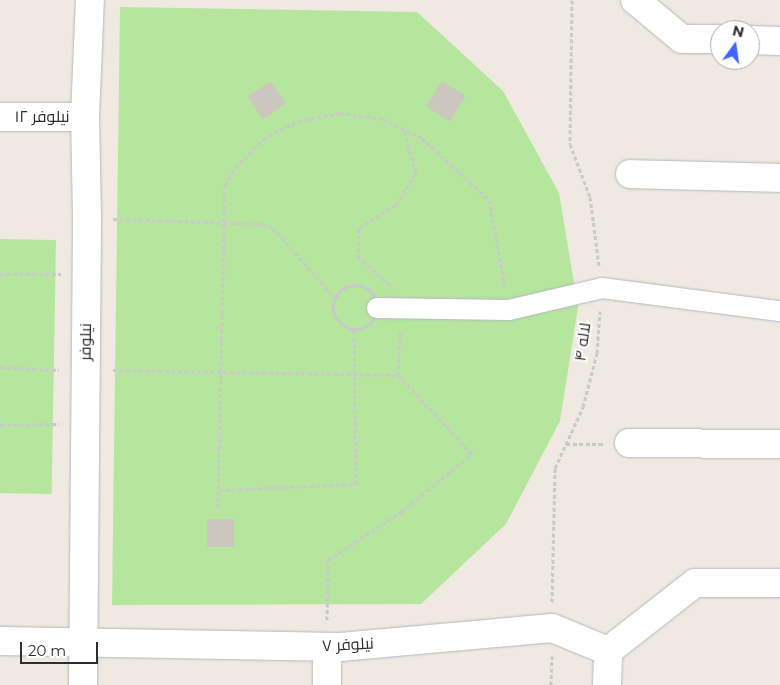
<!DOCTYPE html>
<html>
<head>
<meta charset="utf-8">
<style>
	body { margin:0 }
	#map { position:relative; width:780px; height:685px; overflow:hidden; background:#efe9e1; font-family:Montserrat,Cairo,sans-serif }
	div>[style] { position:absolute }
	.green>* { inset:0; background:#b6e59e; transform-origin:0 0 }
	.building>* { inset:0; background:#cbc7bf; transform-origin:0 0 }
	.path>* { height:3px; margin-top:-1.5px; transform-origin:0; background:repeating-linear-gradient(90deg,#c9c9c9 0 4px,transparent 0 6.5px) }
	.path>.ring { margin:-1.5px; padding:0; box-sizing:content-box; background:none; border:3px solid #c9c9c9; border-radius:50% }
	.roads { filter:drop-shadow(0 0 1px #b4b7c1) drop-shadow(0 0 1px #b4b7c1) }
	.pedestrian>* { height:20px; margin:-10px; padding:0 10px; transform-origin:10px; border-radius:10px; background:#fff }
	.minor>* { height:28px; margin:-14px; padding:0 14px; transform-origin:14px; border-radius:14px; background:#fff }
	span { translate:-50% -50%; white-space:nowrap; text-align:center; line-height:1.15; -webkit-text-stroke:4px #fff; paint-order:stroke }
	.street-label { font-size:16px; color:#2e2e2e }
	.north { position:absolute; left:710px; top:20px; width:50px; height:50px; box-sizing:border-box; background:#fff; border:1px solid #ababab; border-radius:50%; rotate:14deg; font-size:14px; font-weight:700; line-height:20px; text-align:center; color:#2e2e2e }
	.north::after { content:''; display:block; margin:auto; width:18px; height:22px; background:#4264fb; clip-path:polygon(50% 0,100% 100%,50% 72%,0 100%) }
	.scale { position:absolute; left:20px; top:642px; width:78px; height:22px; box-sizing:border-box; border:2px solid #2e2e2e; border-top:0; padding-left:6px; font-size:15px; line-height:18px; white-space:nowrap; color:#2e2e2e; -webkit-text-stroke:4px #fff; paint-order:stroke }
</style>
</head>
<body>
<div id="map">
	<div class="green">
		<div style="clip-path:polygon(120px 7px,417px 12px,503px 91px,559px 193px,578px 307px,560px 421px,506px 524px,421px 604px,112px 605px)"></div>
		<div style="left:0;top:239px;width:56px;height:254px;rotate:1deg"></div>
	</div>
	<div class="building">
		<div style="left:271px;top:81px;width:27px;height:28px;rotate:57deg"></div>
		<div style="left:442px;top:81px;width:28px;height:30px;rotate:32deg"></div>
		<div style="left:207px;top:519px;width:27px;height:28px"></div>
	</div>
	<div class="path">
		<div style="left:572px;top:0;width:144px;rotate:90.8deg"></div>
		<div style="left:570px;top:144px;width:57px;rotate:69.3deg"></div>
		<div style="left:590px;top:197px;width:69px;rotate:82.5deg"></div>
		<div style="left:113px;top:219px;width:149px;rotate:1.9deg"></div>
		<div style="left:262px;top:224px;width:12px;rotate:20deg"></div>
		<div style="left:273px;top:228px;width:94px;rotate:48.5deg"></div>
		<div style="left:0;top:274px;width:61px"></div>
		<div style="left:390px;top:285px;width:42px;rotate:-139.8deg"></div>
		<div style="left:358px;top:258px;width:30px;rotate:-88deg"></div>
		<div style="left:359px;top:228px;width:44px;rotate:-31.9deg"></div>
		<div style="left:396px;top:205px;width:38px;rotate:-58deg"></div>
		<div style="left:416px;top:173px;width:48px;rotate:-105.8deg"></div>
		<div class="ring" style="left:333px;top:285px;width:41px;height:41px"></div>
		<div style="left:0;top:367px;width:59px;rotate:2.9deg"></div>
		<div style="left:113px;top:370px;width:285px;rotate:1deg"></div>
		<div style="left:398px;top:375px;width:44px;rotate:-87.4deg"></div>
		<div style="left:0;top:425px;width:59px;rotate:-1deg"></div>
		<div style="left:566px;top:444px;width:37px"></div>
		<div style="left:219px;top:490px;width:137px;rotate:-2.5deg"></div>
		<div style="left:356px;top:484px;width:154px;rotate:-90.7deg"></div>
		<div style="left:218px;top:508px;width:323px;rotate:-88.8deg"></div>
		<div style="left:225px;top:185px;width:20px;rotate:-60deg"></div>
		<div style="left:235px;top:168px;width:40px;rotate:-46deg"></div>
		<div style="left:263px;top:139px;width:39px;rotate:-27deg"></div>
		<div style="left:298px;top:121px;width:43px;rotate:-10.8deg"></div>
		<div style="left:340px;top:113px;width:43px;rotate:7.9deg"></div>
		<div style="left:383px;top:119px;width:43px;rotate:26deg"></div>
		<div style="left:422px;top:138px;width:91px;rotate:42.8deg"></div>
		<div style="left:489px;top:200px;width:88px;rotate:79.6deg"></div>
		<div style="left:552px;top:602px;width:134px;rotate:-88.7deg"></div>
		<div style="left:555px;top:468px;width:67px;rotate:-65.3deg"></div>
		<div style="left:583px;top:407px;width:56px;rotate:-75.5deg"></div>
		<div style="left:597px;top:353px;width:42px;rotate:-85.9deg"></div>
		<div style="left:327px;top:620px;width:60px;rotate:-89deg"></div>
		<div style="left:328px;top:560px;width:87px;rotate:-33.3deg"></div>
		<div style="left:401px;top:512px;width:92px;rotate:-39.2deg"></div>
		<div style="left:472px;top:454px;width:108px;rotate:-133.1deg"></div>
		<div style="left:551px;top:685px;width:29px;rotate:-88deg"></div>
	</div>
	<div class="roads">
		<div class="pedestrian">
			<div style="left:377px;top:308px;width:132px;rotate:0.9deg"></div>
			<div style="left:509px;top:310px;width:96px;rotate:-13.3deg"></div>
			<div style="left:602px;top:288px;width:179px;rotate:7.4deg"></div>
		</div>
		<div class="minor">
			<div style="left:635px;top:0;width:61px;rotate:39.7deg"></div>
			<div style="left:682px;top:39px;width:38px"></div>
			<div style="left:750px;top:40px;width:30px;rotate:2deg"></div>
			<div style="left:0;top:117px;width:85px"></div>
			<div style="left:630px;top:174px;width:150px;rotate:1.5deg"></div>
			<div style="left:629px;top:443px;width:151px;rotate:0.4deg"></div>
			<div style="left:0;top:641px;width:340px;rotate:1deg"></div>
			<div style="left:340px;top:647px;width:213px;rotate:-5.1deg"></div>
			<div style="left:552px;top:628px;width:61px;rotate:22.3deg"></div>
			<div style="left:327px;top:647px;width:38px;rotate:90deg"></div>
			<div style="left:83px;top:685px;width:467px;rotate:-89.5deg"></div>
			<div style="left:87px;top:218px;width:101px;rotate:-91.1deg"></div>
			<div style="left:85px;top:117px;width:117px;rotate:-87.6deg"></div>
			<div style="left:607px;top:685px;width:34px;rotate:-88deg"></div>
			<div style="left:608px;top:651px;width:110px;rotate:-38deg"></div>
			<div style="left:695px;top:583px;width:85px"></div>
		</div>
	</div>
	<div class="street-label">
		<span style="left:42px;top:117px">نیلوفر ۱۲</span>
		<span style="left:86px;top:342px;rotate:-89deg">نیلوفر</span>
		<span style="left:583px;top:342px;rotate:-82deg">لاله ۴</span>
		<span style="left:348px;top:645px;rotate:-3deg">نیلوفر ۷</span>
	</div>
	<div class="north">N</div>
	<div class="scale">20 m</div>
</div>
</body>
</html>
